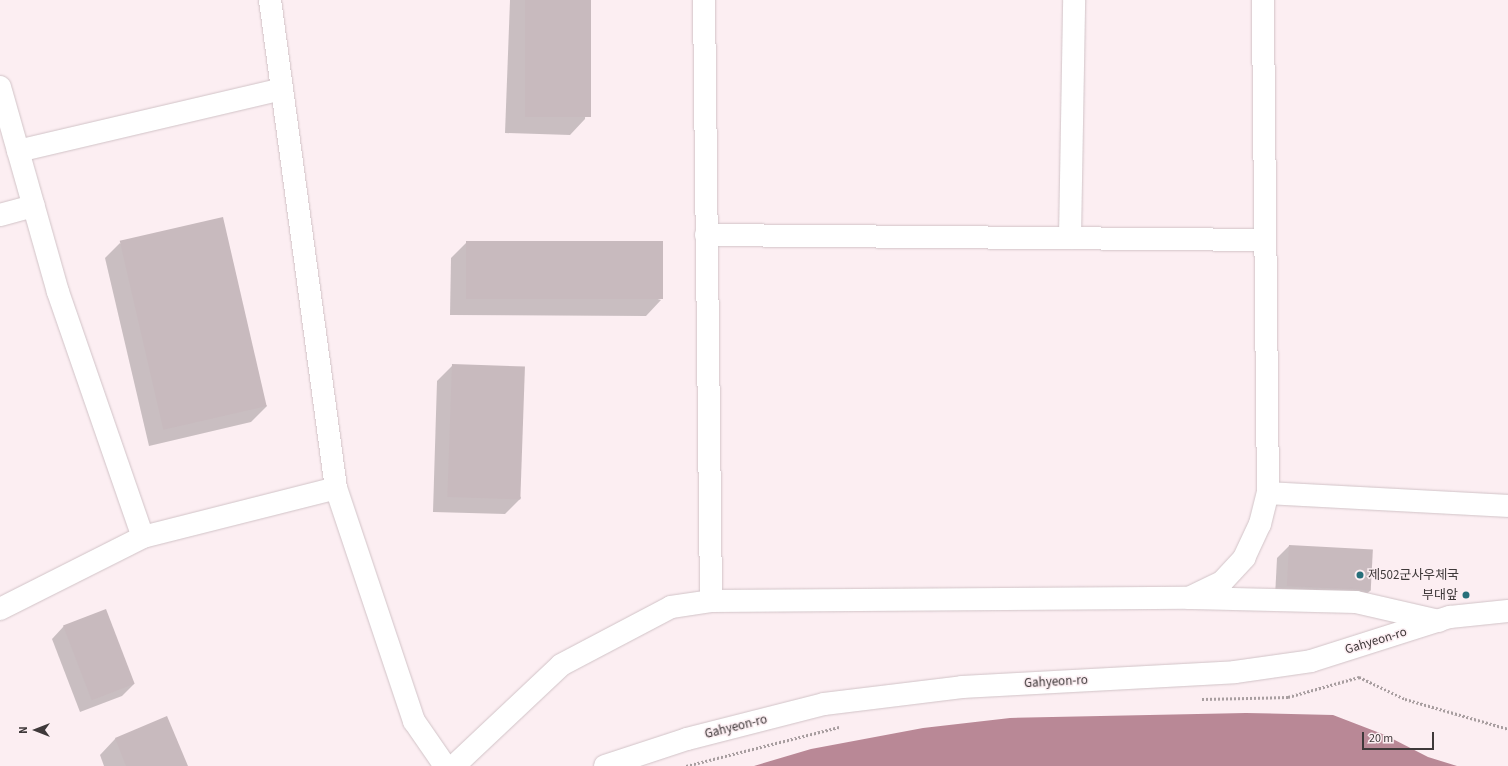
<!DOCTYPE html>
<html>
<head>
<meta charset="utf-8">
<style>
	body { margin:0 }
	#map { position:relative; width:1508px; height:766px; overflow:hidden; background:#fceef2; font-family:"Source Sans 3","Noto Sans KR",sans-serif }
	div>[style] { position:absolute }
	.water>* { inset:0; background:#b98896 }
	.shadow>* { inset:0; background:#0003 }
	.building>* { inset:0; background:#c8babe; transform-origin:0 0 }
	.path>* { height:2.5px; margin-top:-1.25px; transform-origin:0; background:repeating-linear-gradient(90deg,#a89ea0 0 2px,transparent 0 4px) }
	.roads { filter:drop-shadow(0 0 1px #d1c3c7) drop-shadow(0 0 1px #d1c3c7) }
	.minor>* { height:22px; margin:-11px; padding:0 11px; transform-origin:11px; border-radius:11px; background:#fff }
	.dots>* { width:11px; height:11px; translate:-50% -50%; box-sizing:border-box; border:2px solid #fceef2; border-radius:50% }
	span { translate:-50% -50%; white-space:nowrap; text-align:center; line-height:1.15; -webkit-text-stroke:3px #fceef2; paint-order:stroke }
	.poi-label { font-size:13px; color:#3f393a }
	.left { translate:0 -50%; text-align:left }
	.right { translate:-100% -50%; text-align:right }
	.street-label { font-size:13px; color:#3f393a }
	.north { position:absolute; left:16px; top:710px; width:40px; height:40px; -webkit-text-stroke:3px #fceef2; paint-order:stroke; rotate:270deg; font-size:11px; font-weight:700; line-height:16px; text-align:center; color:#3f393a }
	.north::after { content:''; display:block; margin:auto; width:14px; height:18px; background:#3f393a; clip-path:polygon(50% 0,100% 100%,50% 72%,0 100%) }
	.scale { position:absolute; left:1362px; top:732px; width:72px; height:18px; box-sizing:border-box; border:2px solid #3f393a; border-top:0; padding-left:5px; font-size:12px; line-height:14px; white-space:nowrap; color:#3f393a; -webkit-text-stroke:3px #fceef2; paint-order:stroke }
</style>
</head>
<body>
<div id="map">
	<div class="water">
		<div style="clip-path:polygon(1246px 713px,1333px 715px,1385px 735px,1428px 757px,1457px 766px,754px 766px,811px 749px,923px 728px,1010px 718px)"></div>
	</div>
	<div class="shadow">
		<div style="clip-path:polygon(510px 0,590px 0,585px 119px,570px 135px,505px 133px)"></div>
		<div style="clip-path:polygon(467px 242px,661px 300px,646px 316px,450px 315px,451px 258px)"></div>
		<div style="clip-path:polygon(120px 243px,267px 406px,251px 422px,149px 446px,105px 258px)"></div>
		<div style="clip-path:polygon(453px 365px,521px 498px,505px 514px,433px 512px,437px 381px)"></div>
		<div style="clip-path:polygon(1289px 546px,1371px 590px,1358px 602px,1275px 597px,1277px 558px)"></div>
		<div style="clip-path:polygon(64px 626px,134px 684px,122px 696px,80px 712px,52px 639px)"></div>
		<div style="clip-path:polygon(167px 718px,187px 766px,104px 766px,100px 755px,115px 739px)"></div>
	</div>
	<div class="building">
		<div style="left:525px;top:0;width:66px;height:117px"></div>
		<div style="left:223px;top:217px;width:194px;height:106px;rotate:77deg"></div>
		<div style="left:466px;top:241px;width:197px;height:58px"></div>
		<div style="left:452px;top:364px;width:73px;height:133px;rotate:2deg"></div>
		<div style="left:1289px;top:545px;width:84px;height:41px;rotate:3deg"></div>
		<div style="left:106px;top:609px;width:80px;height:46px;rotate:69deg"></div>
		<div style="clip-path:polygon(167px 716px,188px 766px,126px 766px,115px 738px)"></div>
	</div>
	<div class="path">
		<div style="left:1202px;top:699px;width:86px;rotate:-1.3deg"></div>
		<div style="left:1288px;top:697px;width:74px;rotate:-15.7deg"></div>
		<div style="left:1359px;top:677px;width:51px;rotate:25.6deg"></div>
		<div style="left:1405px;top:699px;width:107px;rotate:16.2deg"></div>
		<div style="left:686px;top:766px;width:158px;rotate:-14.3deg"></div>
	</div>
	<div class="roads">
		<div class="minor">
			<div style="left:270px;top:0;width:492px;rotate:82.3deg"></div>
			<div style="left:336px;top:488px;width:246px;rotate:71.5deg"></div>
			<div style="left:414px;top:721px;width:55px;rotate:55.4deg"></div>
			<div style="left:704px;top:0;width:601px;rotate:89.33deg"></div>
			<div style="left:0;top:87px;width:213px;rotate:74.2deg"></div>
			<div style="left:58px;top:292px;width:259px;rotate:70.9deg"></div>
			<div style="left:18px;top:151px;width:271px;rotate:-13.2deg"></div>
			<div style="left:0;top:215px;width:35px;rotate:-15deg"></div>
			<div style="left:706px;top:235px;width:559px;rotate:0.51deg"></div>
			<div style="left:1070px;top:238px;width:238px;rotate:-89deg"></div>
			<div style="left:1268px;top:493px;width:240px;rotate:3.1deg"></div>
			<div style="left:1192px;top:598px;width:164px;rotate:1.4deg"></div>
			<div style="left:1356px;top:602px;width:85px;rotate:12.9deg"></div>
			<div style="left:0;top:609px;width:160px;rotate:-26.7deg"></div>
			<div style="left:143px;top:537px;width:199px;rotate:-14.2deg"></div>
			<div style="left:454px;top:766px;width:147px;rotate:-43.3deg"></div>
			<div style="left:561px;top:665px;width:124px;rotate:-27.8deg"></div>
			<div style="left:671px;top:607px;width:40px;rotate:-8.5deg"></div>
			<div style="left:711px;top:601px;width:478px;rotate:-0.4deg"></div>
			<div style="left:1189px;top:598px;width:37px;rotate:-26deg"></div>
			<div style="left:1222px;top:582px;width:33px;rotate:-47deg"></div>
			<div style="left:1244px;top:558px;width:38px;rotate:-65deg"></div>
			<div style="left:1260px;top:524px;width:32px;rotate:-76deg"></div>
			<div style="left:1268px;top:493px;width:493px;rotate:-90.6deg"></div>
			<div style="left:605px;top:766px;width:86px;rotate:-18.2deg"></div>
			<div style="left:687px;top:739px;width:141px;rotate:-14.3deg"></div>
			<div style="left:824px;top:704px;width:139px;rotate:-7deg"></div>
			<div style="left:962px;top:687px;width:273px;rotate:-3.1deg"></div>
			<div style="left:1235px;top:672px;width:77px;rotate:-8.2deg"></div>
			<div style="left:1311px;top:661px;width:146px;rotate:-17.6deg"></div>
			<div style="left:1450px;top:617px;width:58px;rotate:-5.9deg"></div>
		</div>
	</div>
	<div class="dots">
		<div style="left:1360px;top:575px;background:#276f7a"></div>
		<div style="left:1466px;top:595px;background:#276f7a"></div>
	</div>
	<div class="poi-label">
		<span class="left" style="left:1368px;top:575px">제502군사우체국</span>
		<span class="right" style="left:1458px;top:595px">부대앞</span>
	</div>
	<div class="street-label">
		<span style="left:1376px;top:641px;rotate:-17deg">Gahyeon-ro</span>
		<span style="left:1056px;top:682px;rotate:-3deg">Gahyeon-ro</span>
		<span style="left:736px;top:727px;rotate:-14deg">Gahyeon-ro</span>
	</div>
	<div class="north">N</div>
	<div class="scale">20 m</div>
</div>
</body>
</html>
